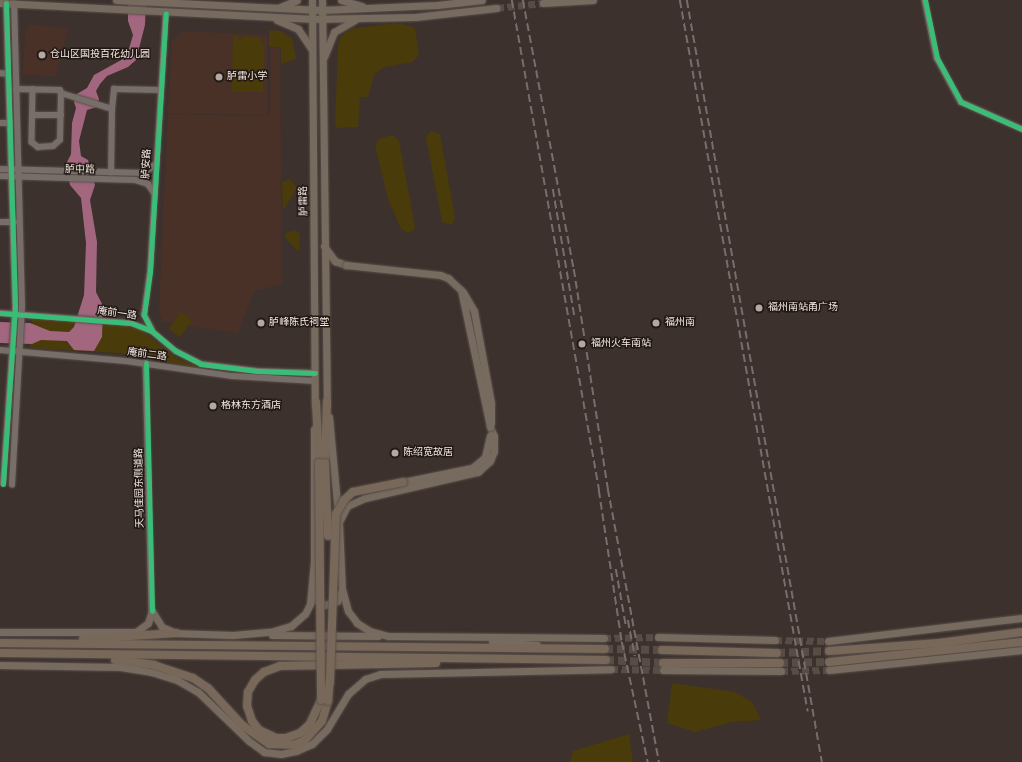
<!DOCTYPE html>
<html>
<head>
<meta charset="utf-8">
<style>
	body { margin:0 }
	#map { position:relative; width:1022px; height:762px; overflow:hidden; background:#3c312c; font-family:"Fira Sans","Noto Sans SC",sans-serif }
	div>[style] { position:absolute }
	.built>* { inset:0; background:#4a3128 }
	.green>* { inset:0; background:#4a3b0b; transform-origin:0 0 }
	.water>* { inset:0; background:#a2667f }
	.major-tunnel>* { height:7px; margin-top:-3.5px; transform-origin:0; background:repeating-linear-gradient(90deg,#584c47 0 7px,transparent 0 10.5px) }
	.highway-tunnel>* { height:8px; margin-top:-4px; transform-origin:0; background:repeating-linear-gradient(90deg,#584c47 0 8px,transparent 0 12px) }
	.roads { filter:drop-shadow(0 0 1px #594f4b) drop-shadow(0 0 1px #594f4b) }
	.minor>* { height:5.5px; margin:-2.75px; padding:0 2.75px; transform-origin:2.75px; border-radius:2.75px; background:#776d69 }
	.major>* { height:7px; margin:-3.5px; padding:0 3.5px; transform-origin:3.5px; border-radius:3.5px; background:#776a5f }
	.highway>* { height:8px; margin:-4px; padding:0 4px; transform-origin:4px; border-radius:4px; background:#786859 }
	.rail>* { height:1.5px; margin-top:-0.75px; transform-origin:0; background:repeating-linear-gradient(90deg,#786d6a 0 8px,transparent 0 12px) }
	.bridges { filter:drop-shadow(0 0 1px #594f4b) drop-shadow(0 0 1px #594f4b) }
	.major-bridge>* { height:7px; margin:-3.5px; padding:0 3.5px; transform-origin:3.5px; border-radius:3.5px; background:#776a5f }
	.highway-bridge>* { height:8px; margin:-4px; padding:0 4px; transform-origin:4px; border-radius:4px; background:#786859 }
	.cycleway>* { height:5px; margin:-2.5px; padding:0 2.5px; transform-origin:2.5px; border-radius:2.5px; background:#3abd76 }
	.dots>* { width:11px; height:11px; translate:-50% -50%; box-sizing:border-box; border:2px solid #221915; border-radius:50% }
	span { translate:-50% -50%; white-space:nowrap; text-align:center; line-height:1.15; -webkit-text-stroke:3px #221915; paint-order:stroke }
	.poi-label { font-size:10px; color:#f5e8e2 }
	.left { translate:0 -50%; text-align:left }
	.street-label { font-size:10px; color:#f5e8e2 }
</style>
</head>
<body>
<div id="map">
	<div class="built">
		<div style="clip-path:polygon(32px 25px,68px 28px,56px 76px,23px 75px,25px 34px,28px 26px)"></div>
		<div style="clip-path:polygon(183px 31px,267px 35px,267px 115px,168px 113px,172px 41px)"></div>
		<div style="clip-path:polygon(280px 47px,282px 284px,254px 291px,238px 333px,162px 321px,159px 310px,168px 114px,270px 116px,271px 48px)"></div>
	</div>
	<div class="green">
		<div style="clip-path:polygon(388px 24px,403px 24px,415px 28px,419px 55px,412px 62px,385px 67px,374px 74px,368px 97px,360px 97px,358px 127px,337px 128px,335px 124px,338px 46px,340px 37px,351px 29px)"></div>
		<div style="clip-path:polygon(269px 30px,280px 31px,292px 38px,296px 59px,281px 64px,281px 47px,269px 47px)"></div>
		<div style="clip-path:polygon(233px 36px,238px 36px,238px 41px,245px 36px,257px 37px,264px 44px,263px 92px,232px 92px)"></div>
		<div style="clip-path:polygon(431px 131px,440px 134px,455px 218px,452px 225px,442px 222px,426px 137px)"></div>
		<div style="clip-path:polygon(393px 135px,399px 141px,415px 227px,414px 230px,408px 233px,401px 229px,388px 199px,375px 145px,380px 138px)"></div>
		<div style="clip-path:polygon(290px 179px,297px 188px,283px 211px,282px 182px)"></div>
		<div style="clip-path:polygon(294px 230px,300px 234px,299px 252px,285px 238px,286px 233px)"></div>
		<div style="left:181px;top:312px;width:14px;height:21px;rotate:36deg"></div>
		<div style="clip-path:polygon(32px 319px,118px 324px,141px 330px,178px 359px,199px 366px,202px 369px,118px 353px,30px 348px)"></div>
		<div style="clip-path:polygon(672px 683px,735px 692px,752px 702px,761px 720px,732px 722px,695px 732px,667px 723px)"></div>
		<div style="clip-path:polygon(629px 734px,633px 762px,570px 762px,573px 751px)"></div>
	</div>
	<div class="water">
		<div style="clip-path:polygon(128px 0,146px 0,145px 25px,136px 60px,128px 67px,107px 76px,100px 84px,96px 91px,99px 99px,97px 107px,87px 110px,79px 141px,81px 156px,88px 160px,95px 185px,90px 200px,97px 242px,96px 292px,103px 306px,102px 337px,94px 351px,74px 350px,67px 341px,41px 340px,32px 344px,0 343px,0 322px,30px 323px,50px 331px,69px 332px,74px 327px,84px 295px,86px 243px,81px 198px,70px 185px,66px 164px,71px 154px,72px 123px,76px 108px,74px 102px,75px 95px,87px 88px,94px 75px,123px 59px,128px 52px,133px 35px,128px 21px)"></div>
	</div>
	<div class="major-tunnel">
		<div style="left:497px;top:8px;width:46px;rotate:-6.2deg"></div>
		<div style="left:604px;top:638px;width:54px;rotate:-1.1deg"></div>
		<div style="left:775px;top:640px;width:53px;rotate:1.1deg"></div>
		<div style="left:611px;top:669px;width:52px;rotate:1.1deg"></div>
		<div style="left:781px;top:671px;width:48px;rotate:-1.2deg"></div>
	</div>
	<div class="highway-tunnel">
		<div style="left:605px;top:649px;width:57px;rotate:1deg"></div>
		<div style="left:777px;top:653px;width:52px;rotate:-2.2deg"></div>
		<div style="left:606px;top:660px;width:57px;rotate:3deg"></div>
		<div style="left:780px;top:663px;width:49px;rotate:-1.2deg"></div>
	</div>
	<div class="roads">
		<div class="minor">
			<div style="left:925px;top:0;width:59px;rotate:78.3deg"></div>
			<div style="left:937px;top:58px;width:50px;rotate:61.4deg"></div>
			<div style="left:961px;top:102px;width:67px;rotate:23.9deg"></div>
			<div style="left:0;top:73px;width:8px;rotate:7deg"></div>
			<div style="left:16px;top:89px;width:44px;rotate:1.3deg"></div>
			<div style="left:60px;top:90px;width:3px;rotate:72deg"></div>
			<div style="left:61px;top:93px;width:53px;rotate:17.4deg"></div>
			<div style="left:112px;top:109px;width:20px;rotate:-84deg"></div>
			<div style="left:114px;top:89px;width:46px;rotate:1.2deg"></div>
			<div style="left:33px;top:89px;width:53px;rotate:91.1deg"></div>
			<div style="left:32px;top:142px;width:8px;rotate:40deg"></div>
			<div style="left:38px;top:147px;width:15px;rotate:-4deg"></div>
			<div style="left:53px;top:146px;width:9px;rotate:-41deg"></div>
			<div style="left:60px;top:140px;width:47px;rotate:-88.8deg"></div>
			<div style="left:32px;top:115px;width:29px"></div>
			<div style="left:0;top:123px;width:10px"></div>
			<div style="left:0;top:169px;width:144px;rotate:1.6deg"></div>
			<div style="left:144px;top:173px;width:15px;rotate:-37deg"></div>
			<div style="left:111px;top:173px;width:64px;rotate:-89.1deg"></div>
			<div style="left:0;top:176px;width:135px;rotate:1.7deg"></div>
			<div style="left:135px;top:180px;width:14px;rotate:17deg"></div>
			<div style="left:148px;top:184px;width:12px;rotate:55deg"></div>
			<div style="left:0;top:222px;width:14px"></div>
			<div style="left:0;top:313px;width:131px;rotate:4.4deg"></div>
			<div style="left:131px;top:323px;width:22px;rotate:21deg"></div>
			<div style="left:152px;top:331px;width:31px;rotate:40deg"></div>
			<div style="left:176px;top:351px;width:28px;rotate:27deg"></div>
			<div style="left:201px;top:364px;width:57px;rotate:7deg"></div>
			<div style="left:258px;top:371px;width:57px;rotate:2deg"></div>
			<div style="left:152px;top:330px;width:17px;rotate:-118deg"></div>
			<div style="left:144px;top:315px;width:44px;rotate:-82.2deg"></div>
			<div style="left:150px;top:271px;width:258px;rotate:-86.5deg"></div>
			<div style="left:0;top:350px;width:126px;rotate:5deg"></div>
			<div style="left:126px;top:361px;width:107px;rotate:8.1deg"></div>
			<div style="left:232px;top:376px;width:83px;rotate:3.4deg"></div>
			<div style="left:146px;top:363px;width:248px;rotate:88.6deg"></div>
			<div style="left:3px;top:484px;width:178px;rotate:-86.1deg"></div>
			<div style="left:15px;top:306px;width:303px;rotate:-91.7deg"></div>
			<div style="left:12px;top:485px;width:179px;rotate:-86.8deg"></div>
			<div style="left:22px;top:306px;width:302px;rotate:-91.5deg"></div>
		</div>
		<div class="major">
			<div style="left:116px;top:0;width:205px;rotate:2.8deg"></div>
			<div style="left:321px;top:10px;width:116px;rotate:-2.5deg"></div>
			<div style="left:437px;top:5px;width:45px;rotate:-6.3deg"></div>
			<div style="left:312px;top:0;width:406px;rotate:89.6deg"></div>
			<div style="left:322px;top:0;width:405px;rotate:89.3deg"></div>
			<div style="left:341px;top:0;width:22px;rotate:16deg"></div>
			<div style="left:0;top:3px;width:311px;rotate:2.9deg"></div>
			<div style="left:311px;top:19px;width:104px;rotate:-1.1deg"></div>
			<div style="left:415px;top:17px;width:82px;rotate:-6.3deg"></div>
			<div style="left:543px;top:3px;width:50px;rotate:-3.4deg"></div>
			<div style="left:280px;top:7px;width:18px;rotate:-22deg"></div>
			<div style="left:277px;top:20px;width:23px;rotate:23deg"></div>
			<div style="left:298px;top:29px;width:23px;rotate:56deg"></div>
			<div style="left:324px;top:57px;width:27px;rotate:-68deg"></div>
			<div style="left:334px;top:32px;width:24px;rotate:-30deg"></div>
			<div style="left:324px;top:246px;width:19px;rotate:54deg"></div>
			<div style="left:335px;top:261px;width:12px;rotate:20deg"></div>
			<div style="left:329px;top:417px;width:107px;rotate:84.7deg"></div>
			<div style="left:339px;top:524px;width:65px;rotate:87.4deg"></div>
			<div style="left:342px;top:589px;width:23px;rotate:75deg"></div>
			<div style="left:348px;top:611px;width:15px;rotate:53deg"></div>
			<div style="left:357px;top:623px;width:15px;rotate:32deg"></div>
			<div style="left:370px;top:631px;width:19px;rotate:16deg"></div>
			<div style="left:388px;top:636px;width:216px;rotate:0.5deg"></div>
			<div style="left:403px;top:482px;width:70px;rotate:-11.5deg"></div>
			<div style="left:472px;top:468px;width:17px;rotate:-40deg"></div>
			<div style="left:485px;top:457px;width:22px;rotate:-77deg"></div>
			<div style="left:340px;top:520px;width:16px;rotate:-63deg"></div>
			<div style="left:347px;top:506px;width:20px;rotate:-24deg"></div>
			<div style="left:365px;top:498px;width:116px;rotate:-13deg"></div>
			<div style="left:478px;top:472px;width:16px;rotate:-43deg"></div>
			<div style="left:490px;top:461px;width:11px;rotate:-68deg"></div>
			<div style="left:494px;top:451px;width:15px;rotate:-90deg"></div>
			<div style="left:494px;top:436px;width:10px;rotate:-114deg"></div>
			<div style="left:314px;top:589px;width:11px;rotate:80deg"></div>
			<div style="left:316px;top:600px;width:10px;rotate:29deg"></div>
			<div style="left:325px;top:605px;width:13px;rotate:-18deg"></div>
			<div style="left:337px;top:601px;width:12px;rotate:-66deg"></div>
			<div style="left:152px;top:611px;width:19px;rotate:58deg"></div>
			<div style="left:162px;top:627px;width:15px;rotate:23deg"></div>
			<div style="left:0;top:632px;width:138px"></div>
			<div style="left:136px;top:632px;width:15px;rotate:-37deg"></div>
			<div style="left:148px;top:623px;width:13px;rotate:-72deg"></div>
			<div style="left:172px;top:633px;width:61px;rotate:1.9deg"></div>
			<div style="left:233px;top:635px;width:37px;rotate:-5deg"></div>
			<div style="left:270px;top:632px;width:22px;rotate:-16deg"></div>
			<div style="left:291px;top:626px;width:18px;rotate:-41deg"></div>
			<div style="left:305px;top:614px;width:11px;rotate:-63deg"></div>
			<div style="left:310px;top:604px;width:42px;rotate:-84.6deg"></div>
			<div style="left:314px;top:562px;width:133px;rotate:-90deg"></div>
			<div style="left:272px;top:635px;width:106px;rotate:0.5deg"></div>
			<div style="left:658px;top:637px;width:117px;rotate:1.5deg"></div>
			<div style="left:828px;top:641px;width:195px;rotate:-6.8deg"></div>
			<div style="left:492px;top:642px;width:45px;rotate:3.8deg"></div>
			<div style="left:0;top:665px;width:120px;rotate:1deg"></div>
			<div style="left:120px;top:667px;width:31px;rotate:9deg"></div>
			<div style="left:151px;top:672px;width:27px;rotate:17deg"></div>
			<div style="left:177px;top:680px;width:24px;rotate:30deg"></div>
			<div style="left:198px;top:692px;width:71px;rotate:43.9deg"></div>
			<div style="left:249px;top:741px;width:19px;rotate:36deg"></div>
			<div style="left:264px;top:752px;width:17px;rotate:7deg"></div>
			<div style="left:281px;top:754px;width:15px;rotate:-11deg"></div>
			<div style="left:296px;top:751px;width:17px;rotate:-24deg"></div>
			<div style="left:312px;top:744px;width:21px;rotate:-45deg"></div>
			<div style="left:327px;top:729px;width:41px;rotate:-59deg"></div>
			<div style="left:348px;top:694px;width:23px;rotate:-41deg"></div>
			<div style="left:365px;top:679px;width:16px;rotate:-18deg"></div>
			<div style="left:380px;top:674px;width:231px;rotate:-1.2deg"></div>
			<div style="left:663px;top:670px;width:118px;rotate:0.5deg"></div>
			<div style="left:829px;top:670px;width:194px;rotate:-5.9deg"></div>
		</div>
		<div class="highway">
			<div style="left:316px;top:402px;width:61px;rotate:87.2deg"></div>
			<div style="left:325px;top:463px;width:62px;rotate:-88.2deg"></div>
			<div style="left:83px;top:639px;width:94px;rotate:-3.7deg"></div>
			<div style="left:0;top:643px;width:605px;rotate:0.57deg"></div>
			<div style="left:662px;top:650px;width:115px;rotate:1.5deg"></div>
			<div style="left:829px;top:651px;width:110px;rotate:-4.2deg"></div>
			<div style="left:939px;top:643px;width:84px;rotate:-7.5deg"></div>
			<div style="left:0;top:653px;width:606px;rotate:0.66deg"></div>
			<div style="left:115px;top:660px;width:39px;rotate:7deg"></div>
			<div style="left:154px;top:665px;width:41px;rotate:18.4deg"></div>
			<div style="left:193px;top:678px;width:18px;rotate:34deg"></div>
			<div style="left:208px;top:688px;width:50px;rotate:47.4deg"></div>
			<div style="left:242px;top:725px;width:33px;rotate:35deg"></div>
			<div style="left:269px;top:744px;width:25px;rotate:2deg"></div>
			<div style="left:294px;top:745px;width:12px;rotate:-24deg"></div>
			<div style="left:305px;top:740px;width:25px;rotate:-48deg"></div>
			<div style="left:322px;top:721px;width:21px;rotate:-73deg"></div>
			<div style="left:829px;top:662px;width:194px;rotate:-5.9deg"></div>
			<div style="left:663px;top:663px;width:117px"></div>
			<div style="left:321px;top:700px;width:26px;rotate:115deg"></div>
			<div style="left:310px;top:724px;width:13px;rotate:138deg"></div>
			<div style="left:300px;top:733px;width:15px;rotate:160deg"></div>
			<div style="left:286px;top:738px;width:10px;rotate:180deg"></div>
			<div style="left:276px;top:738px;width:19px;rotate:-155deg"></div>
			<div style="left:259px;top:730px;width:11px;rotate:-128deg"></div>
			<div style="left:252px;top:721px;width:16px;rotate:-108deg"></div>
			<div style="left:247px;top:706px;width:14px;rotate:-86deg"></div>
			<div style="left:248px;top:692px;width:14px;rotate:-60deg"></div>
			<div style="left:255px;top:680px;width:12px;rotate:-42deg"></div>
			<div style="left:264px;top:672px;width:17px;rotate:-21deg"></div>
			<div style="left:280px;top:666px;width:156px;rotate:-1.1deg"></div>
		</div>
	</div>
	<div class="rail">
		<div style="left:512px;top:0;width:498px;rotate:79.9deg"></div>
		<div style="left:599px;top:490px;width:154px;rotate:81.4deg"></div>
		<div style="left:622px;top:642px;width:123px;rotate:77.8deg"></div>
		<div style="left:523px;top:0;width:274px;rotate:79.3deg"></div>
		<div style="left:574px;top:269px;width:223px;rotate:81.2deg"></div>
		<div style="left:608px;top:489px;width:278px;rotate:79.4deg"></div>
		<div style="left:680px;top:0;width:723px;rotate:79.81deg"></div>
		<div style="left:687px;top:0;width:774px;rotate:79.95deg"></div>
		<div style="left:553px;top:189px;width:132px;rotate:80.4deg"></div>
		<div style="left:616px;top:569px;width:58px;rotate:80deg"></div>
		<div style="left:628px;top:620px;width:37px;rotate:79deg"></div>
	</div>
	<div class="bridges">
		<div class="major-bridge">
			<div style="left:346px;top:265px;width:95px;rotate:6.1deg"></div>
			<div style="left:440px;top:275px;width:9px;rotate:21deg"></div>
			<div style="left:448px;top:278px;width:18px;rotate:43deg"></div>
			<div style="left:461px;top:290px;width:140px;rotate:78deg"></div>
			<div style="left:463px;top:292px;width:22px;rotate:60deg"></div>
			<div style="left:474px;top:311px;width:94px;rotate:79.5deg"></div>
			<div style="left:491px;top:403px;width:20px;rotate:90deg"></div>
		</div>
		<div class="highway-bridge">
			<div style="left:319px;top:463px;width:237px;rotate:89.5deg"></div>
			<div style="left:325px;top:463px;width:73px;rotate:87.6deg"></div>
			<div style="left:330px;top:682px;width:168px;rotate:-88deg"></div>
			<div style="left:336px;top:514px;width:16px;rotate:-60deg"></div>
			<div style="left:344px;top:500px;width:12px;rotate:-42deg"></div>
			<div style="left:353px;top:492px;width:51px;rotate:-11.3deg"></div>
			<div style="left:328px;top:701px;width:23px;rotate:-85deg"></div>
		</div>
	</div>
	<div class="cycleway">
		<div style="left:925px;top:0;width:59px;rotate:78.3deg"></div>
		<div style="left:937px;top:58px;width:50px;rotate:61.4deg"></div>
		<div style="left:961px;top:102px;width:67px;rotate:23.9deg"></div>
		<div style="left:0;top:313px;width:131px;rotate:4.4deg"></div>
		<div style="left:131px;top:323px;width:22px;rotate:21deg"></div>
		<div style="left:152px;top:331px;width:31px;rotate:40deg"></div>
		<div style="left:176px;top:351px;width:28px;rotate:27deg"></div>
		<div style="left:201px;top:364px;width:57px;rotate:7deg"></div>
		<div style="left:258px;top:371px;width:57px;rotate:2deg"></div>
		<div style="left:152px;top:331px;width:18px;rotate:-117deg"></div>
		<div style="left:144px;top:315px;width:44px;rotate:-82.2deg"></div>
		<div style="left:150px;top:271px;width:258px;rotate:-86.5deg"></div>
		<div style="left:146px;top:363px;width:248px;rotate:88.6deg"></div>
		<div style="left:3px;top:484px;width:178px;rotate:-86.1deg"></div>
		<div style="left:15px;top:306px;width:303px;rotate:-91.7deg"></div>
	</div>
	<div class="dots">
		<div style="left:42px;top:55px;background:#b4a8a2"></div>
		<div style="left:219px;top:77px;background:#b4a8a2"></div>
		<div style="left:759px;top:308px;background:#b4a8a2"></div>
		<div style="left:261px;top:323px;background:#b4a8a2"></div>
		<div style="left:656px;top:323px;background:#b4a8a2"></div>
		<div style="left:582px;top:344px;background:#b4a8a2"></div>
		<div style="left:213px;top:406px;background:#b4a8a2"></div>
		<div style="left:395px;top:453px;background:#b4a8a2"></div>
	</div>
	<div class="poi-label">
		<span class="left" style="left:50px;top:55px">仓山区国投百花幼儿园</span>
		<span class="left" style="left:227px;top:77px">胪雷小学</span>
		<span class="left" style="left:768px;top:308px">福州南站甬广场</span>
		<span class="left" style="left:269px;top:323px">胪峰陈氏祠堂</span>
		<span class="left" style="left:665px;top:323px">福州南</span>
		<span class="left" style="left:591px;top:344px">福州火车南站</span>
		<span class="left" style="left:221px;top:406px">格林东方酒店</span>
		<span class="left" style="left:403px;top:453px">陈绍宽故居</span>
	</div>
	<div class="street-label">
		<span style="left:147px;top:164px;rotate:-87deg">胪安路</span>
		<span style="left:80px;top:170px;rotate:1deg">胪中路</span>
		<span style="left:304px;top:201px;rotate:-91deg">胪雷路</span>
		<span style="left:117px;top:314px;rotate:8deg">庵前一路</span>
		<span style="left:147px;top:355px;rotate:8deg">庵前二路</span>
		<span style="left:140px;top:488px;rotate:-91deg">天马佳园东侧道路</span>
	</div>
</div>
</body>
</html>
